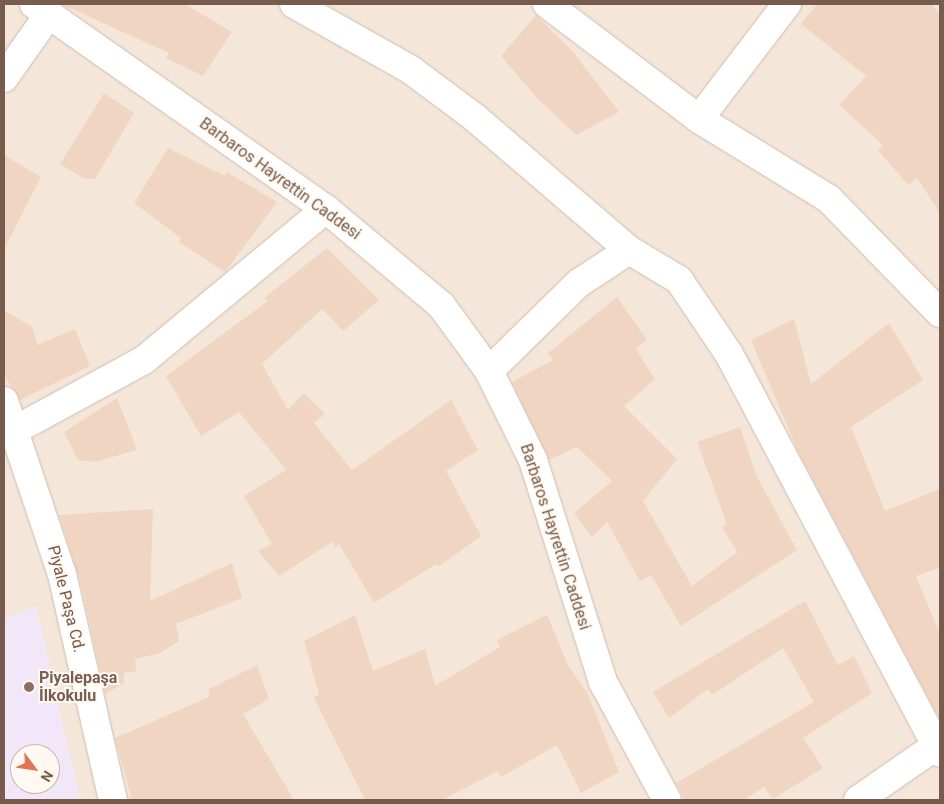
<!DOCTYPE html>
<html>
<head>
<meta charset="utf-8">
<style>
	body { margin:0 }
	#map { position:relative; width:944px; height:804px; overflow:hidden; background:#fcf5eb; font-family:Roboto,sans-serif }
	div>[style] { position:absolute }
	.residential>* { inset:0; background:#f4e7d9 }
	.education>* { inset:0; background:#f2e7f9 }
	.building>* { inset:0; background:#f1d5c3 }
	.roads { filter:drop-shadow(0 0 1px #cebdb0) drop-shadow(0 0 1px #cebdb0) }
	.street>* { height:28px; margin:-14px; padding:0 14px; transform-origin:14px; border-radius:14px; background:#fff }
	.secondary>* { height:28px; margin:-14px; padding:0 14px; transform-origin:14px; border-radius:14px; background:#fff }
	.dots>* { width:14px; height:14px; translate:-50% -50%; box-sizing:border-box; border:2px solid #fff9f1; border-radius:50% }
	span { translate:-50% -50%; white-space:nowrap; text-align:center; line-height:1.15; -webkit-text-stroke:4px #fff9f1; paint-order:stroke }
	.street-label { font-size:16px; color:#775c4e }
	.education-label { font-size:16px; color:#785e54; font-weight:700 }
	.left { translate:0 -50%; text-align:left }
	.frame { position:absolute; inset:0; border:5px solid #775c4e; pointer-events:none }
	.north { position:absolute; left:10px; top:744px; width:50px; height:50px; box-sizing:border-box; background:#fff9f1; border:1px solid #c9bab0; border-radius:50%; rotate:121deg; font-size:14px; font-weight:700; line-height:20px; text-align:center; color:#775c4e }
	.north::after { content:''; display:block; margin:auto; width:18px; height:22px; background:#e27354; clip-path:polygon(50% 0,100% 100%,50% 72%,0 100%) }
</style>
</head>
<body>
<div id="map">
	<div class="residential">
		<div style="clip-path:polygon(evenodd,4px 4px,940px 4px,940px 800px,4px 800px,4px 4px,20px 754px,50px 754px,50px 784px,20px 784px,20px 754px)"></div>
	</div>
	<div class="education">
		<div style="clip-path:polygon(evenodd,36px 606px,80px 800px,4px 800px,4px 619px,36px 606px,20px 754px,50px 754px,50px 784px,20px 784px,20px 754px)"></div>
	</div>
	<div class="building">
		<div style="clip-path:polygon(61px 4px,185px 4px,232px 32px,203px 76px,166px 58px,169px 53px)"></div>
		<div style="clip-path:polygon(817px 4px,931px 4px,940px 14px,940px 213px,917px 178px,908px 185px,878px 150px,883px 145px,839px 105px,866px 76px,801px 24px)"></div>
		<div style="clip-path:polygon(536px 15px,573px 52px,619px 112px,576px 135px,537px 98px,501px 56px)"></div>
		<div style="clip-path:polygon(104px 93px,134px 113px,95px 179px,85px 179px,60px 164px)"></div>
		<div style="clip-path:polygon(168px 148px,225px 176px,227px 172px,277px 202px,225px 272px,179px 242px,181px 238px,134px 203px)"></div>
		<div style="clip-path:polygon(4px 155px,41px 177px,4px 249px)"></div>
		<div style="clip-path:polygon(327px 248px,379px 300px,343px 331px,322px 309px,262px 364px,288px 410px,304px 393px,325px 414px,314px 423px,352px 470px,451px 400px,478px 450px,446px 471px,481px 536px,438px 567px,436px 564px,374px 603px,339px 544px,335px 547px,332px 542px,279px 576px,258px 551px,272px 544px,244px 496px,286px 470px,239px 412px,201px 436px,166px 376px,268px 301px,264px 298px)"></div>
		<div style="clip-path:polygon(617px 297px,647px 340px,636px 349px,655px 379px,624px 406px,677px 459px,643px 501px,692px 586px,737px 552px,722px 527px,727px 524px,697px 442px,740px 427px,757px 477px,797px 550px,681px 626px,651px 575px,640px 581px,607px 522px,592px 537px,574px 513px,612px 481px,577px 447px,549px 460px,512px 382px,553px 360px,548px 353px)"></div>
		<div style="clip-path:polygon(4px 310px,32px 327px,38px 345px,75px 329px,90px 366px,20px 400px,4px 375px)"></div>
		<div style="clip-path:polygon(794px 319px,811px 384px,889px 323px,923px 380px,851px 427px,885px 511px,940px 489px,940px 568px,916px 576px,940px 634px,940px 720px,798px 451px,751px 340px)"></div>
		<div style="clip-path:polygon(117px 398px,137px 450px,95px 462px,78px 460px,64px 432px)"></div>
		<div style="clip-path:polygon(153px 509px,150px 601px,232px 563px,242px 598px,176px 624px,179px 641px,160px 653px,135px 659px,136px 671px,124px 673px,124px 683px,105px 694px,82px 588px,59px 515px)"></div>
		<div style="clip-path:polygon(805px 601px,838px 665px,854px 656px,872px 693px,803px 738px,823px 768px,773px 799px,764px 787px,744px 800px,685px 800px,676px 783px,814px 702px,783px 648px,712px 695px,708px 689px,669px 718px,653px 692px)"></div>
		<div style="clip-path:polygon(355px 615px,373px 671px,425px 649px,435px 686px,500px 647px,497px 640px,547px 615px,568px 665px,588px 694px,619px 772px,581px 793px,557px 745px,501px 777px,498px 771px,442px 800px,365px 800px,314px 698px,319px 694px,304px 641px)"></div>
		<div style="clip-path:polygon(257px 665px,269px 699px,243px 714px,294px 800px,132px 800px,115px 738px,209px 697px,209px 689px)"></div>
	</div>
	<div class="roads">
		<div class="street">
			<div style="left:294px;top:4px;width:134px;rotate:29.4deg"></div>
			<div style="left:411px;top:70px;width:79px;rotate:36.7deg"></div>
			<div style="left:474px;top:117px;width:204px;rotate:40.6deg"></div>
			<div style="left:547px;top:4px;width:191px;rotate:37.1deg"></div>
			<div style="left:699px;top:119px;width:153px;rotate:31.6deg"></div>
			<div style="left:829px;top:199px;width:159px;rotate:45.8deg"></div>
			<div style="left:4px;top:78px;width:78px;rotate:-54.9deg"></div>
			<div style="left:699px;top:119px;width:145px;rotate:-52.6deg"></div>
			<div style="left:489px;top:371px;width:126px;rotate:-44.4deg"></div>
			<div style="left:579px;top:283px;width:60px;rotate:-33.4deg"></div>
			<div style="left:629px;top:250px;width:58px;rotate:31deg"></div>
			<div style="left:679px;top:280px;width:89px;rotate:56deg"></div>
			<div style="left:729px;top:354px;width:451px;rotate:62.1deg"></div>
			<div style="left:4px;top:401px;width:182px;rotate:71.5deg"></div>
			<div style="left:62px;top:574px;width:232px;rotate:77.3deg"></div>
			<div style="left:4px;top:430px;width:11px"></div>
			<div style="left:15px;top:430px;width:147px;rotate:-28.5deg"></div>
			<div style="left:144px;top:360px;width:236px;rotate:-39.7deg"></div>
			<div style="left:858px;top:800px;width:100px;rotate:-34.8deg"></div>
		</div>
		<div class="secondary">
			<div style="left:34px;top:4px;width:357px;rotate:35.1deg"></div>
			<div style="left:326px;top:209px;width:150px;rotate:39.9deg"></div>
			<div style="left:441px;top:305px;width:82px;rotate:54deg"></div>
			<div style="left:489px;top:371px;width:99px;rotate:63.7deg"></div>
			<div style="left:533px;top:460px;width:233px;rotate:72.5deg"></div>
			<div style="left:603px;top:682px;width:134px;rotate:61.5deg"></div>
		</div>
	</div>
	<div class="dots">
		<div style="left:29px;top:687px;background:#8d6e63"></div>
	</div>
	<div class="street-label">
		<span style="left:280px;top:179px;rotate:36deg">Barbaros Hayrettin Caddesi</span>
		<span style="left:555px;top:537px;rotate:72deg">Barbaros Hayrettin Caddesi</span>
		<span style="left:66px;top:599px;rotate:76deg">Piyale Paşa Cd.</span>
	</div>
	<div class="education-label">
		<span class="left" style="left:39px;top:687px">Piyalepaşa<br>İlkokulu</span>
	</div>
	<div class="frame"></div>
	<div class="north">N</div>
</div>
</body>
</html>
